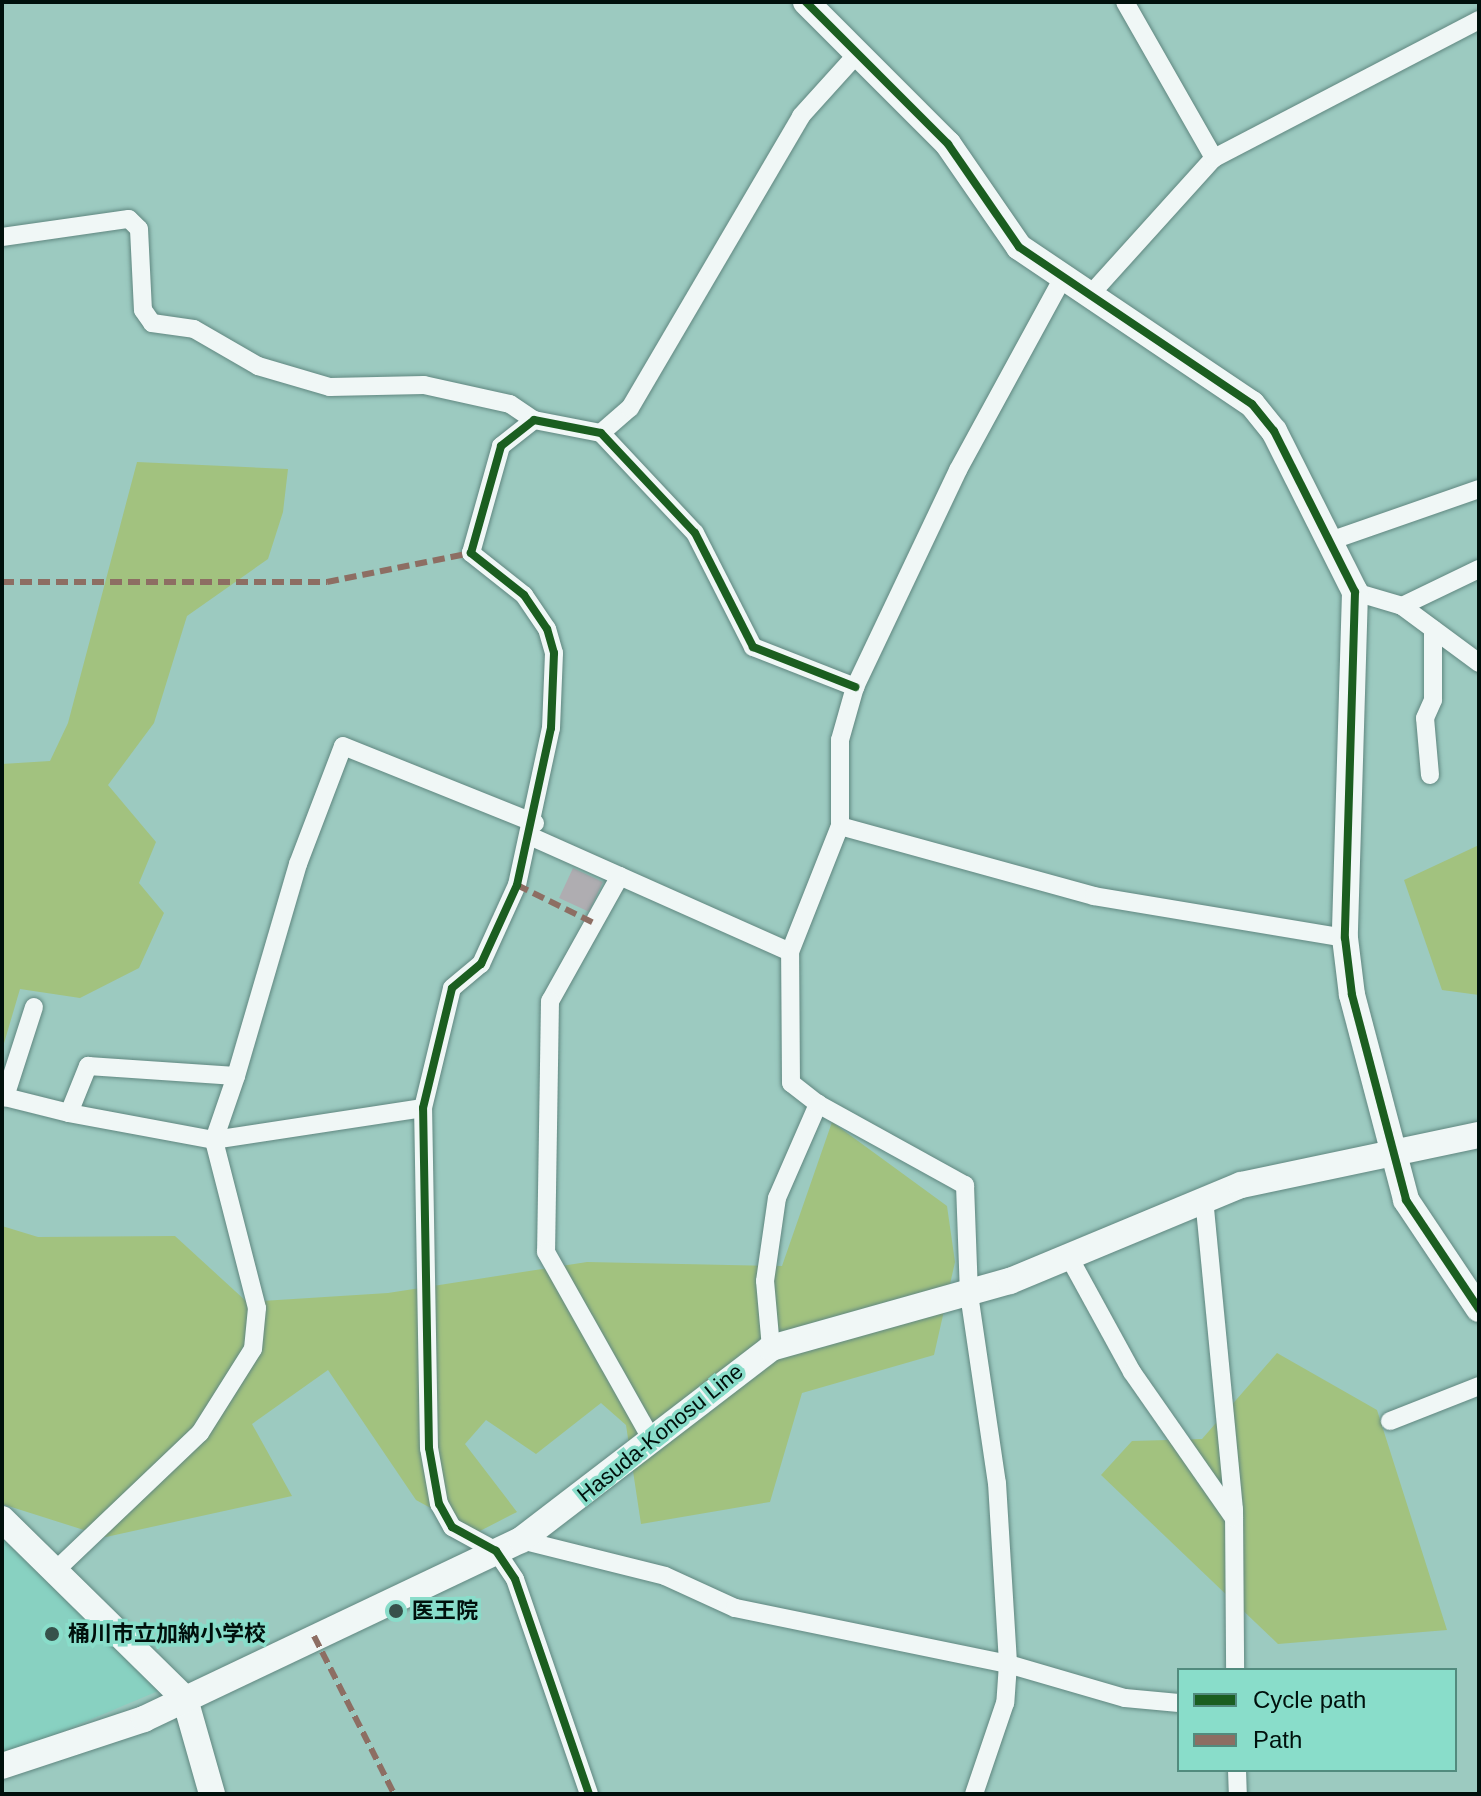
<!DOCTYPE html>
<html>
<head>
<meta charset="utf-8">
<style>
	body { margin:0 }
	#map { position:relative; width:1481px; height:1796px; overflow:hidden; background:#9ccac0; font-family:Arial,"Noto Sans JP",sans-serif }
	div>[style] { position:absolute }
	.built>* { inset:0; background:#88d1c1 }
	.green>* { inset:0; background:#a2c27f }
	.building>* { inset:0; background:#afadb1; transform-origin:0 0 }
	.roads { filter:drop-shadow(0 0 2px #608780) drop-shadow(0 0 2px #608780) }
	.street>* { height:18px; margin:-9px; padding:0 9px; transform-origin:9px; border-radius:9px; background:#f0f7f6 }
	.secondary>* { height:26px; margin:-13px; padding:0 13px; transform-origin:13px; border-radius:13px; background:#f0f7f6 }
	.quiet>* { height:6px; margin-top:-3px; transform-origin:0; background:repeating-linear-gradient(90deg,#8d6e63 0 12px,transparent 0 18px) }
	.cycleway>* { height:8px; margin:-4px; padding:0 4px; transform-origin:4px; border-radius:4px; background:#1b5e20 }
	.dots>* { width:22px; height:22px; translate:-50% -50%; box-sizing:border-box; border:4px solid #89ddca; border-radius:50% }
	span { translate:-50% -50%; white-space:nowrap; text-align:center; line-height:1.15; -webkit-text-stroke:7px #89ddca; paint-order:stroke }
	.street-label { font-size:22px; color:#00100c }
	.poi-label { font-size:22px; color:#00100c; font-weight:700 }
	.left { translate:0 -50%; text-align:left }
	.frame { position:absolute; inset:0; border:4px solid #00100c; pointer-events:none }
	.legend { position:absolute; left:1177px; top:1668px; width:280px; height:104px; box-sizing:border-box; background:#89ddca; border:2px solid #528b7e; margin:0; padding:10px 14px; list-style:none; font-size:24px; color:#00100c }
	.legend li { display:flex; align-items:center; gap:16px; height:40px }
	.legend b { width:40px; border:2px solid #528b7e }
</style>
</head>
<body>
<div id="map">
	<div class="built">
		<div style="clip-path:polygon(2px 1535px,158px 1691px,2px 1757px)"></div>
	</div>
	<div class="green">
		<div style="clip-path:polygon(137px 462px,288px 469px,283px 512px,268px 559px,187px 616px,154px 723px,108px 785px,156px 842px,139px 883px,164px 913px,139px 968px,80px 998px,20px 989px,2px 1050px,2px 764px,50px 761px,68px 723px)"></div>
		<div style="clip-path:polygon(1479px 845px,1479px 995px,1442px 990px,1404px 880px)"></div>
		<div style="clip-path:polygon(832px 1122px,947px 1206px,955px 1262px,934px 1355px,802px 1393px,770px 1502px,641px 1524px,626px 1425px,601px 1403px,536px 1454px,486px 1420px,465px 1444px,517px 1512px,476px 1533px,416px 1500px,328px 1370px,252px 1424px,292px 1496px,106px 1537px,2px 1504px,2px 1226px,38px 1237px,175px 1236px,247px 1302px,388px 1293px,587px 1262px,782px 1266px)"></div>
		<div style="clip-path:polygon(1277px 1353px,1377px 1410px,1447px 1630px,1278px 1644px,1101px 1475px,1132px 1441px,1202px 1439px)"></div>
	</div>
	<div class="building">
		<div style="left:573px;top:868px;width:33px;height:33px;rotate:25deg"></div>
	</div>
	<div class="roads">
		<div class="street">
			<div style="left:1125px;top:2px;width:180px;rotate:60.3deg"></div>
			<div style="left:2px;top:237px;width:128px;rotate:-8.1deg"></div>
			<div style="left:129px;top:219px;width:14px;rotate:45deg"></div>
			<div style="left:139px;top:229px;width:81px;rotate:87.2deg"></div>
			<div style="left:143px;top:310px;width:16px;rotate:55deg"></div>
			<div style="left:152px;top:323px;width:42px;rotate:8.1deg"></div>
			<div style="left:194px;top:329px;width:74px;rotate:30deg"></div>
			<div style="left:258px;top:366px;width:75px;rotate:16.3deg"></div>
			<div style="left:330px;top:387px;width:94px;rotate:-1.2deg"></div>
			<div style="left:424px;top:385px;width:88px;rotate:12.5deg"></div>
			<div style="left:510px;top:404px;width:29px;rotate:34deg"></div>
			<div style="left:1090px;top:295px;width:185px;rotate:-47.9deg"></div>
			<div style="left:1214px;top:158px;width:299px;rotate:-27.5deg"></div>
			<div style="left:601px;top:433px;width:38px;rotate:-41deg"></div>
			<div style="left:630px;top:408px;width:338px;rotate:-59.6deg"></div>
			<div style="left:801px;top:116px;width:85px;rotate:-47.9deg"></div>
			<div style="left:1327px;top:542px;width:161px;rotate:-19.2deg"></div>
			<div style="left:1355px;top:592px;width:49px;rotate:16.6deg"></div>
			<div style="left:1402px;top:606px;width:96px;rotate:36.5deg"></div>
			<div style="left:1402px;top:606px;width:85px;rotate:-25.7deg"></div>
			<div style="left:1430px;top:775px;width:57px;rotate:-95deg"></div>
			<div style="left:1425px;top:718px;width:20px;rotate:-66deg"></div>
			<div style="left:1433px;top:700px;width:71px;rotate:-90deg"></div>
			<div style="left:840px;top:826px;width:263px;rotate:15.4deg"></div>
			<div style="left:1094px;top:896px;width:254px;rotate:9.5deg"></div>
			<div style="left:532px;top:837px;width:282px;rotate:24deg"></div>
			<div style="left:620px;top:876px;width:143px;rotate:119.2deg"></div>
			<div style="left:550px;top:1001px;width:251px;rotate:90.9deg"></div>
			<div style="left:546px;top:1252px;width:214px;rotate:60.6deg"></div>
			<div style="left:34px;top:1007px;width:95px;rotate:107.9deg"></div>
			<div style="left:5px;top:1097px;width:66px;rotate:14deg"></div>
			<div style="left:818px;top:1104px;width:34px;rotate:-142deg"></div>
			<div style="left:791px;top:1083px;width:131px;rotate:-90.4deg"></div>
			<div style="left:790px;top:952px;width:136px;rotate:-68.4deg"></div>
			<div style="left:840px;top:826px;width:86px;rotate:-90deg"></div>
			<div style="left:840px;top:740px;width:55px;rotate:-74.2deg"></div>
			<div style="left:855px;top:687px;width:240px;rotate:-64.6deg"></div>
			<div style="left:958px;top:470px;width:215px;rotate:-61.4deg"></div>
			<div style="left:423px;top:1108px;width:211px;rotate:171.3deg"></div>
			<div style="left:214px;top:1140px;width:147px;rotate:-169.5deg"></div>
			<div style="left:69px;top:1113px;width:51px;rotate:-68deg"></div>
			<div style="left:88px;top:1066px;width:148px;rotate:3.9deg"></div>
			<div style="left:236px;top:1076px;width:221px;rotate:-73.7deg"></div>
			<div style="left:298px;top:864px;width:126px;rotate:-69.1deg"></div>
			<div style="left:343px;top:746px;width:207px;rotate:21.9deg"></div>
			<div style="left:1204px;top:1198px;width:312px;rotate:84.5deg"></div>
			<div style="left:1234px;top:1509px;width:161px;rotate:89.6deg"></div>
			<div style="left:1069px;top:1257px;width:131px;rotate:61.3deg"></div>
			<div style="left:1132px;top:1372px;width:178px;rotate:55.1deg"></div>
			<div style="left:771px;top:1348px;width:67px;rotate:-95.1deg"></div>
			<div style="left:765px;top:1281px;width:84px;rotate:-81.8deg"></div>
			<div style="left:777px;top:1198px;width:103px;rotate:-66.4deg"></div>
			<div style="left:818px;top:1104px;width:168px;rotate:28.9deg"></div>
			<div style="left:965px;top:1185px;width:109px;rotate:87.9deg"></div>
			<div style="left:969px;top:1294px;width:191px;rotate:81.6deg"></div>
			<div style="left:997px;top:1483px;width:181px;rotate:86.5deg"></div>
			<div style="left:1008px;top:1664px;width:39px;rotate:94deg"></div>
			<div style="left:1005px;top:1703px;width:96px;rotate:108.8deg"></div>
			<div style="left:1390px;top:1421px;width:96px;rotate:-21.5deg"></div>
			<div style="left:521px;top:1540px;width:148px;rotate:14deg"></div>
			<div style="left:665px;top:1576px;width:77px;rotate:24.6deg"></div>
			<div style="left:735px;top:1608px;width:279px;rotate:11.6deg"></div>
			<div style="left:1008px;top:1664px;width:122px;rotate:16.2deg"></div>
			<div style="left:1125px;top:1698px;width:54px;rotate:5.3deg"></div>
			<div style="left:55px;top:1571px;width:200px;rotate:-43.6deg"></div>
			<div style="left:200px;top:1433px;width:99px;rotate:-57.8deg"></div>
			<div style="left:253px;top:1349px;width:41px;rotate:-84.4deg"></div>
			<div style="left:257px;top:1308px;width:173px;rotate:-104.4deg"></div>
			<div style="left:214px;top:1140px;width:68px;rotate:-71deg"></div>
			<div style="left:1237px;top:1770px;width:24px;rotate:88deg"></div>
			<div style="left:589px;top:1794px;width:227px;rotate:-109deg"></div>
			<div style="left:515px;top:1579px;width:34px;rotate:-124deg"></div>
			<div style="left:496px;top:1551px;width:50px;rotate:-151.4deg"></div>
			<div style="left:452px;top:1527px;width:26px;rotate:-119deg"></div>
			<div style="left:439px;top:1504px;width:57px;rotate:-100.1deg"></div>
			<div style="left:429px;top:1448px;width:340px;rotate:-91deg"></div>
			<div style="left:423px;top:1108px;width:123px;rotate:-76.4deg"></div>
			<div style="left:452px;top:988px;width:38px;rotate:-40deg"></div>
			<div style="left:481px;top:964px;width:87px;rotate:-65.5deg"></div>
			<div style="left:517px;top:885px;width:161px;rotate:-77.8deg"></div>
			<div style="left:551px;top:728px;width:75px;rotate:-87.7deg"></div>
			<div style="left:554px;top:653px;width:25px;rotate:-106deg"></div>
			<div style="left:547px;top:629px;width:41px;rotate:-124.1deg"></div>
			<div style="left:524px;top:595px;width:68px;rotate:-141.6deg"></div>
			<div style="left:471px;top:553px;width:111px;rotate:-74.3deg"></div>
			<div style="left:501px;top:446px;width:42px;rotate:-38.2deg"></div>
			<div style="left:534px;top:420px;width:68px;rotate:11deg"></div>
			<div style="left:601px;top:433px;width:137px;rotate:46.8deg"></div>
			<div style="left:695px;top:533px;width:128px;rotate:63deg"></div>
			<div style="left:753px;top:647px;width:110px;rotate:21.4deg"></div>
		</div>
		<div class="secondary">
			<div style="left:806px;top:2px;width:201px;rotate:45deg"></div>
			<div style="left:948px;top:144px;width:125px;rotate:55.4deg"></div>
			<div style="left:1019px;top:247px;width:281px;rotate:34deg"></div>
			<div style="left:1252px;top:404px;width:35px;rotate:51deg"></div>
			<div style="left:1274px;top:431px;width:180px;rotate:63.3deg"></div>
			<div style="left:1355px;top:592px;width:346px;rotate:91.7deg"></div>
			<div style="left:1345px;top:938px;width:57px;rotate:83deg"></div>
			<div style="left:1352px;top:995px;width:212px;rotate:75.2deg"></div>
			<div style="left:1406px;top:1200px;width:131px;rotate:56.2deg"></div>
			<div style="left:2px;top:1519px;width:257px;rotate:44.5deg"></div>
			<div style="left:185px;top:1699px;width:99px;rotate:74.1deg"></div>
			<div style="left:2px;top:1766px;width:150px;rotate:-18.3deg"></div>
			<div style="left:144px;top:1719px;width:417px;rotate:-25.4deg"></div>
			<div style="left:521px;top:1540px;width:315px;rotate:-37.5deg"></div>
			<div style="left:771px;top:1348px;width:248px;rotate:-15.7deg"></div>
			<div style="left:1010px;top:1281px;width:250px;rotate:-22.6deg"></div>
			<div style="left:1241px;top:1185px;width:243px;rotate:-11.9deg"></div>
		</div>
	</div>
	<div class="quiet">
		<div style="left:2px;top:582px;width:325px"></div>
		<div style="left:327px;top:582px;width:147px;rotate:-11.4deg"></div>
		<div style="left:517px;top:885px;width:86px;rotate:26.3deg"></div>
		<div style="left:314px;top:1636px;width:177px;rotate:63.1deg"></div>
	</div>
	<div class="cycleway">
		<div style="left:806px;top:2px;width:201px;rotate:45deg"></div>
		<div style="left:948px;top:144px;width:125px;rotate:55.4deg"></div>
		<div style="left:1019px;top:247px;width:281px;rotate:34deg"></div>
		<div style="left:1252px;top:404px;width:35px;rotate:51deg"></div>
		<div style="left:1274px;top:431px;width:180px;rotate:63.3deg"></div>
		<div style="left:1355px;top:592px;width:346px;rotate:91.7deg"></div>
		<div style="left:1345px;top:938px;width:57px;rotate:83deg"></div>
		<div style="left:1352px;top:995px;width:212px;rotate:75.2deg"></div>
		<div style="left:1406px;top:1200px;width:131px;rotate:56.2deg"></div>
		<div style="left:589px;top:1794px;width:227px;rotate:-109deg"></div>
		<div style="left:515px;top:1579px;width:34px;rotate:-124deg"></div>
		<div style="left:496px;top:1551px;width:50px;rotate:-151.4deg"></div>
		<div style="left:452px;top:1527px;width:26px;rotate:-119deg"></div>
		<div style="left:439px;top:1504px;width:57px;rotate:-100.1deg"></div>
		<div style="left:429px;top:1448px;width:340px;rotate:-91deg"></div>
		<div style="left:423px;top:1108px;width:123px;rotate:-76.4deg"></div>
		<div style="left:452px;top:988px;width:38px;rotate:-40deg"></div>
		<div style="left:481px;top:964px;width:87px;rotate:-65.5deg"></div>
		<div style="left:517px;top:885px;width:161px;rotate:-77.8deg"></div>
		<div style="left:551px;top:728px;width:75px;rotate:-87.7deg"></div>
		<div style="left:554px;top:653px;width:25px;rotate:-106deg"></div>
		<div style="left:547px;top:629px;width:41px;rotate:-124.1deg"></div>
		<div style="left:524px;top:595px;width:68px;rotate:-141.6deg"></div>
		<div style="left:471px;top:553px;width:111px;rotate:-74.3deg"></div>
		<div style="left:501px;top:446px;width:42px;rotate:-38.2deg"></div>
		<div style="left:534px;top:420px;width:68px;rotate:11deg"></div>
		<div style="left:601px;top:433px;width:137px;rotate:46.8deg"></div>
		<div style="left:695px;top:533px;width:128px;rotate:63deg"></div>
		<div style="left:753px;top:647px;width:110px;rotate:21.4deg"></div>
	</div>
	<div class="dots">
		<div style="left:396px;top:1611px;background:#37514b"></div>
		<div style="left:52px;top:1634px;background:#37514b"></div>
	</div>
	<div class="street-label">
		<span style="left:660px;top:1433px;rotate:-39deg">Hasuda-Konosu Line</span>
	</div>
	<div class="poi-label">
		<span class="left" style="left:412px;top:1611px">医王院</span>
		<span class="left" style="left:68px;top:1634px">桶川市立加納小学校</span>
	</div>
	<div class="frame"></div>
	<ul class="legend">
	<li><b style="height:10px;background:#1b5e20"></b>Cycle path</li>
	<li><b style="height:10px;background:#8d6e63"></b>Path</li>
	</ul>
</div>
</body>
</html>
